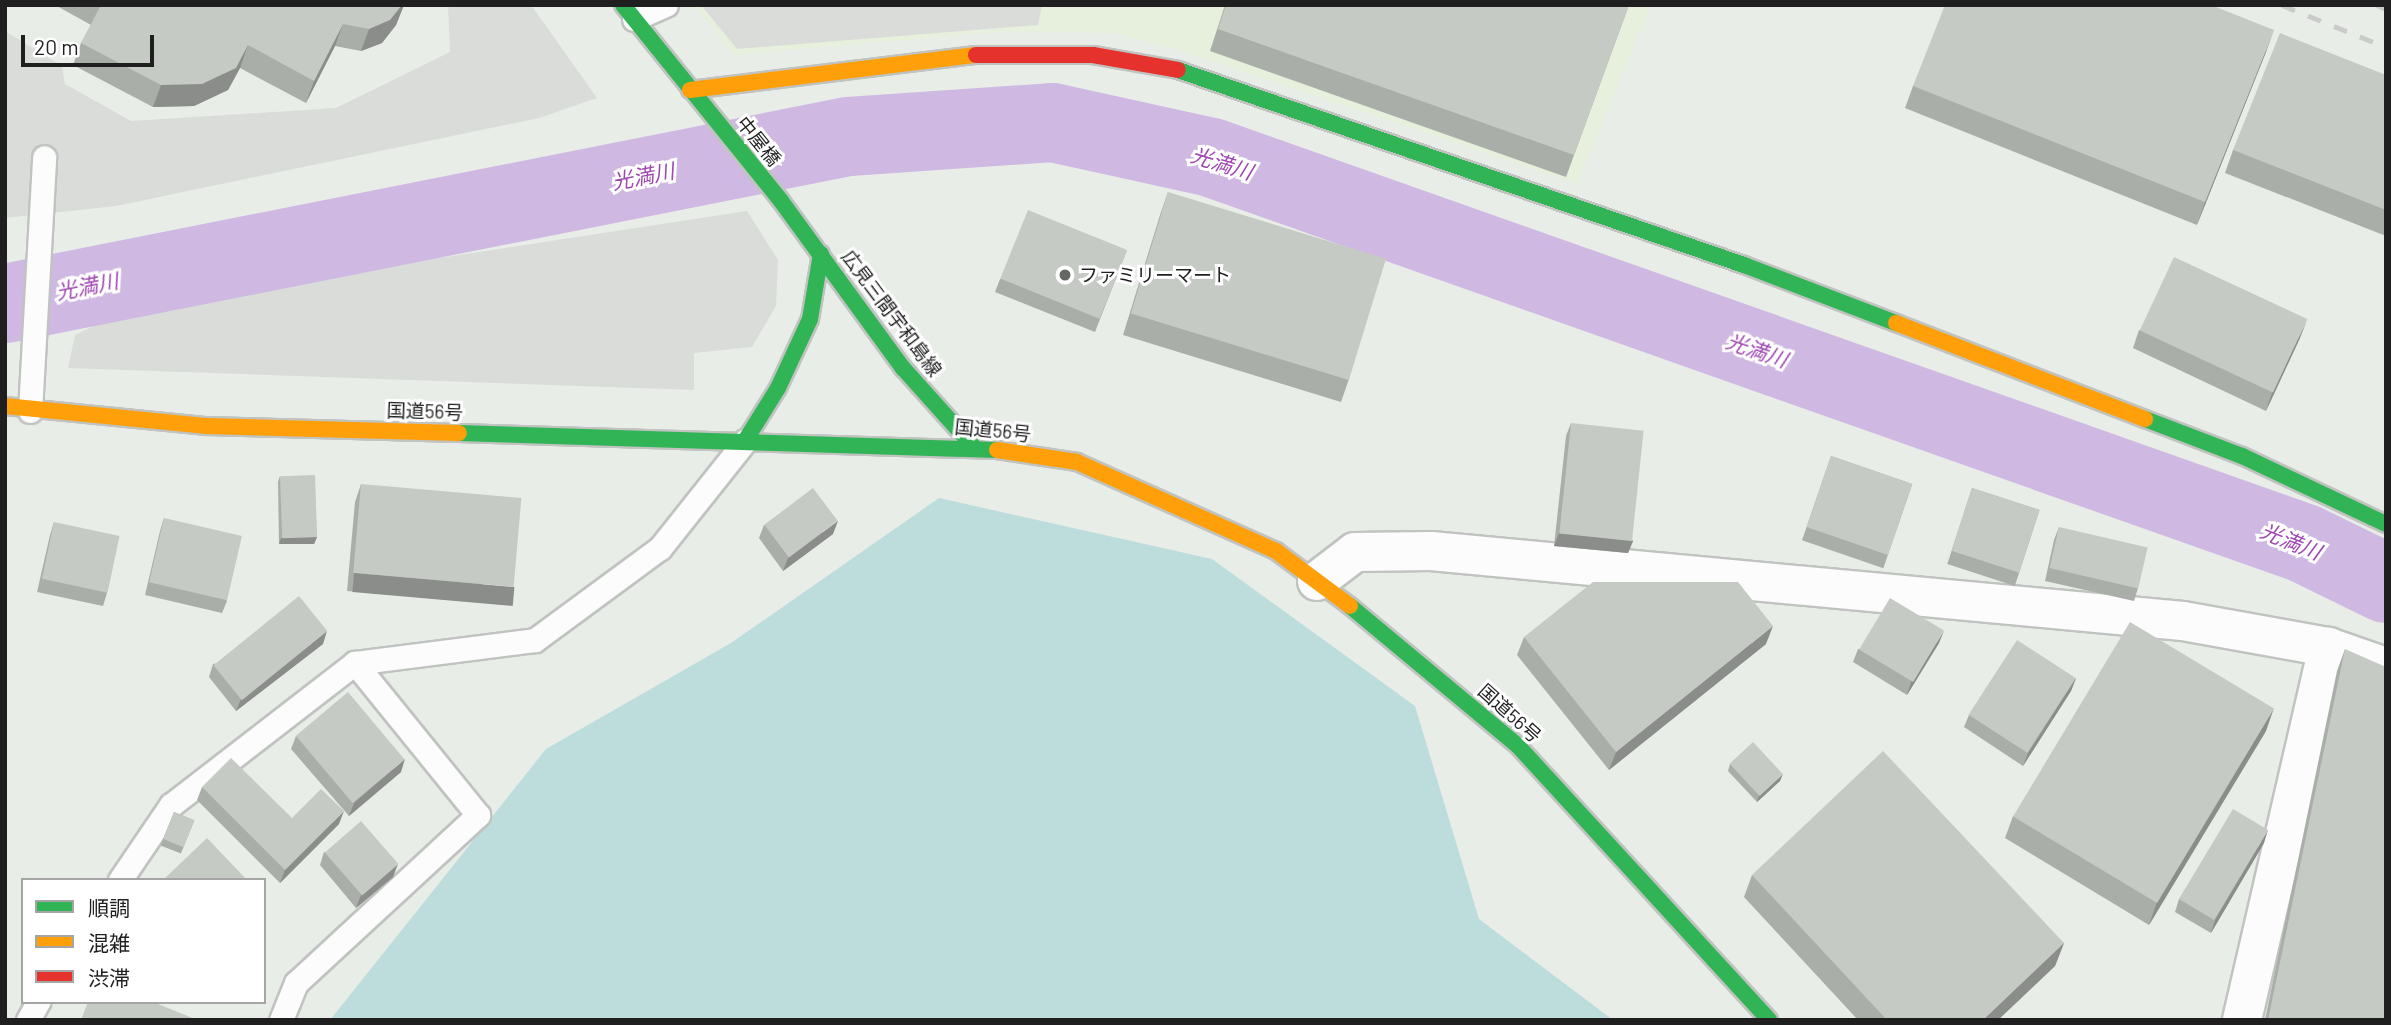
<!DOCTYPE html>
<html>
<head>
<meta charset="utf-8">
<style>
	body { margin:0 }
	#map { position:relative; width:2391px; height:1025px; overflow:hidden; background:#e8ede8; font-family:Barlow,"Noto Sans JP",sans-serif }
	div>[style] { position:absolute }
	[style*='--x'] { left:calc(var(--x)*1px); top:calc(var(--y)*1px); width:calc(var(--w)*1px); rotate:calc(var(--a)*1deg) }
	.commercial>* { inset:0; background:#e7f0dc }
	.forest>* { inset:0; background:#bcdddb }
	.parking>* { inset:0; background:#dadcda }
	.river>* { height:79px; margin:-39.5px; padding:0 39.5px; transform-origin:39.5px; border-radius:39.5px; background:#cfb9e2 }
	.roads { filter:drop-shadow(2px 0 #c0c3c0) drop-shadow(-2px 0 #c0c3c0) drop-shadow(0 2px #c0c3c0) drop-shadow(0 -2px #c0c3c0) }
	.lane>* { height:23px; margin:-11.5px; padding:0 11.5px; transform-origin:11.5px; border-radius:11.5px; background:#fcfcfc }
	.street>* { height:38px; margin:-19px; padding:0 19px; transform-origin:19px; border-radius:19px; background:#fcfcfc }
	.fast>* { height:16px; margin:-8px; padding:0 8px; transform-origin:8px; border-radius:8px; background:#30b455 }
	.slow>* { height:16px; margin:-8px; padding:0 8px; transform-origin:8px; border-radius:8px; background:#ff9f0a }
	.jam>* { height:16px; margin:-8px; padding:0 8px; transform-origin:8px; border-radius:8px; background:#e5322d }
	.rail>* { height:5px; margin-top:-2.5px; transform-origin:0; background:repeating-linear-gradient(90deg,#cacbca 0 14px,transparent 0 28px) }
	.wall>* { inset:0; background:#aaaea9; transform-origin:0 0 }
	.shaded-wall>* { inset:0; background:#8b8d8a; transform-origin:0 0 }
	.building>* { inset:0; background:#c6cac5; transform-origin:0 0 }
	.dots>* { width:19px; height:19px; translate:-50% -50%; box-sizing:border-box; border:4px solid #fff; border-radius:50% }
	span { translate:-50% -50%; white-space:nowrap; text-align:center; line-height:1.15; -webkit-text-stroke:6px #fff; paint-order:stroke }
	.street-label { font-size:19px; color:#1f1f1f }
	.poi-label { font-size:19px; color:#1f1f1f }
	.left { translate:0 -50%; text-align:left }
	.water-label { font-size:21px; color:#9f47b3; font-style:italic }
	.frame { position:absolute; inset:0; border:7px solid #1f1f1f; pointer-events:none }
	.legend { position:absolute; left:21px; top:878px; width:245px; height:126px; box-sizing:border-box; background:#fff; border:2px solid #a5a5a5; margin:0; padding:9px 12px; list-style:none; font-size:21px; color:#1f1f1f }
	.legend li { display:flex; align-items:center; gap:14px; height:35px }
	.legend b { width:35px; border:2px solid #a5a5a5 }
	.scale { position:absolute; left:21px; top:35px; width:133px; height:32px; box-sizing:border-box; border:4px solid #1f1f1f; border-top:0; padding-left:9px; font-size:21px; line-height:24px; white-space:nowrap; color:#1f1f1f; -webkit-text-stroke:5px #fff; paint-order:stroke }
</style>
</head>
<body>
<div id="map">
	<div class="commercial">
		<i style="clip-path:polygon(694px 5px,1651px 5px,1577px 184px,1175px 49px,1114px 33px,1006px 31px,734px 55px)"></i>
	</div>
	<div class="forest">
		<i style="clip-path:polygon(939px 498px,1212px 559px,1415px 706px,1479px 919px,1613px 1020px,330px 1020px,546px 749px,731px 643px)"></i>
	</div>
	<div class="parking">
		<i style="clip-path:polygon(448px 5px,531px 5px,597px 98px,539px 118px,116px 206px,5px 218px,5px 31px,62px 66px,65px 84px,131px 121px,336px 108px,450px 52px)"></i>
		<i style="clip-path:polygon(701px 5px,1042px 5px,1038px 25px,737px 49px)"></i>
		<i style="clip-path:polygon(747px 211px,778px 260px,776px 306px,752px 347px,694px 353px,694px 390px,68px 368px,75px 335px,138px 304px)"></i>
	</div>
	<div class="river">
		<i style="--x:5;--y:303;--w:859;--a:-11.21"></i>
		<i style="--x:848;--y:136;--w:204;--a:-3.9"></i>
		<i style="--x:1052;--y:122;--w:163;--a:12.4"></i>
		<i style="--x:1211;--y:157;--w:1159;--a:19.45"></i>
		<i style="--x:2304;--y:543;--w:91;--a:26"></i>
	</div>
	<div class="roads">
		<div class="lane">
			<i style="--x:634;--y:19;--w:35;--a:-24"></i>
			<i style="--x:30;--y:411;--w:254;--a:-86.8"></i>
			<i style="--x:120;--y:880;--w:91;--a:-55.8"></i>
			<i style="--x:171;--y:805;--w:232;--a:-37.7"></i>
			<i style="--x:355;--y:663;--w:181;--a:-7.3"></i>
			<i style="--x:535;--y:640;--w:155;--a:-36.4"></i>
			<i style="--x:660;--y:548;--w:137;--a:-51.5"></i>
			<i style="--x:28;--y:1020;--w:21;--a:-61"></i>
			<i style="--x:281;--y:1020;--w:40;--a:-68"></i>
			<i style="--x:296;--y:983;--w:248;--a:-42.7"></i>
			<i style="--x:478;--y:815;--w:196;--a:-129"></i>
		</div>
		<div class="street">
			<i style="--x:1317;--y:581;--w:48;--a:-37.3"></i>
			<i style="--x:1355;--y:552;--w:76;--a:-0.8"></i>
			<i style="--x:1431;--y:551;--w:755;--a:5.32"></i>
			<i style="--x:2183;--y:621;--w:147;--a:10.2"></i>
			<i style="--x:2328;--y:647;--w:61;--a:19"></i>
			<i style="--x:2242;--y:1020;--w:383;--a:-77"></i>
		</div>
		<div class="fast">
			<i style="--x:623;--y:5;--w:252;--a:51.1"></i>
			<i style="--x:781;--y:201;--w:207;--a:53.9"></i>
			<i style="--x:903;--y:368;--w:106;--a:48.1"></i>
			<i style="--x:1178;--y:70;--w:599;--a:19.01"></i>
			<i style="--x:1744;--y:265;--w:163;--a:20.9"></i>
			<i style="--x:2145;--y:419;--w:104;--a:20.9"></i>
			<i style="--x:2242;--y:456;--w:159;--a:25.3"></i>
			<i style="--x:459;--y:433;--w:538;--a:1.81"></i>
			<i style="--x:745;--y:441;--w:62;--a:-58.1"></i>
			<i style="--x:778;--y:388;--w:76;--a:-65.1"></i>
			<i style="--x:810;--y:319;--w:66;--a:-80.4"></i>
			<i style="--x:1350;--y:606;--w:220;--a:39.8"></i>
			<i style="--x:1519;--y:747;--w:370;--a:47.5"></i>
		</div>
		<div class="slow">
			<i style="--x:690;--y:90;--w:288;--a:-7"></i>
			<i style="--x:1896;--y:323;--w:267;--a:21.1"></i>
			<i style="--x:5;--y:406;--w:203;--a:5.7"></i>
			<i style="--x:207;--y:426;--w:252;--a:1.6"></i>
			<i style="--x:997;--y:450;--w:81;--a:8.5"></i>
			<i style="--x:1077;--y:462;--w:218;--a:24.1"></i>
			<i style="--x:1276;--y:551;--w:92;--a:36.6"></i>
		</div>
		<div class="jam">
			<i style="--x:976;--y:55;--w:117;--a:0"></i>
			<i style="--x:1093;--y:55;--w:86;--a:10"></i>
		</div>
	</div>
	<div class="rail">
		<i style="--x:2282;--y:5;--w:112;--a:22"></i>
		<i style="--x:2377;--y:5;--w:10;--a:24"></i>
	</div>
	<div class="wall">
		<i style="clip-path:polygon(55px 5px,404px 5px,396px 25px,382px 43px,361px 51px,335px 46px,306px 103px,240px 68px,228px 90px,194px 106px,153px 107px,73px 65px,81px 43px,91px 25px)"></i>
		<i style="clip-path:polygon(1225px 5px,1629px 5px,1566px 177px,1210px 51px)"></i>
		<i style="clip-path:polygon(2266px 52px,2197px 225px,1905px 108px,1913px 86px)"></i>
		<i style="clip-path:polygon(2386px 75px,2386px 236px,2225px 173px,2233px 150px)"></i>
		<i style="clip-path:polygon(1168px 192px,1349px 379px,1341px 402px,1123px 335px,1160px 215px)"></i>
		<i style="clip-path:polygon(1127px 250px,1095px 332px,995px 292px,1000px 279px)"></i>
		<i style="clip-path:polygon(2139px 330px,2300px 338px,2266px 411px,2133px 348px)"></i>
		<i style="clip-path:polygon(1571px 423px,1633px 541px,1628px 553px,1554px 546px,1566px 436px)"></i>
		<i style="left:1831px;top:456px;width:86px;height:89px;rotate:19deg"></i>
		<i style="clip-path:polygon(280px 476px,317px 537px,314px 544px,279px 544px,278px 482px)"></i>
		<i style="clip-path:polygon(361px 484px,507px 605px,347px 591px,355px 502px)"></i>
		<i style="left:1972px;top:488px;width:71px;height:80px;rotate:18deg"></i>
		<i style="clip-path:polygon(164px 518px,227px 601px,222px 613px,145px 595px,160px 531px)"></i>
		<i style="clip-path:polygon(54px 522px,107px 593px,103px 606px,37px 592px,50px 535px)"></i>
		<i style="clip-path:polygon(764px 525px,833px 534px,783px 571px,759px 538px)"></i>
		<i style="clip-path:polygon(2059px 527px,2138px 588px,2134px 601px,2045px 581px,2054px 540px)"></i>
		<i style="clip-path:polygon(1524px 637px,1766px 644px,1609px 770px,1517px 655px)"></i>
		<i style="clip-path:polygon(1939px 643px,1907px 695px,1853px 662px,1858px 649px)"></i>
		<i style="clip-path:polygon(323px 644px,236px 711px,209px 677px,213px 664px)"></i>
		<i style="clip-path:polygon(2345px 649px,2386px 1020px,2265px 1020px,2337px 671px)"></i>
		<i style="clip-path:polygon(2076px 678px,2071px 691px,2023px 766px,1964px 727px,1969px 715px)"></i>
		<i style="clip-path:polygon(2266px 731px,2149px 925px,2005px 838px,2013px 816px)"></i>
		<i style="clip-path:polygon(296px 736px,401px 772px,349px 816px,291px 749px)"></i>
		<i style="clip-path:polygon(1730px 764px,1780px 781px,1757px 802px,1728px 771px)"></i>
		<i style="clip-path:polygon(202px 787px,292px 818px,339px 824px,280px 883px,197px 800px)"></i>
		<i style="left:174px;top:812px;width:22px;height:36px;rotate:22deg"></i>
		<i style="clip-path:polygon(2264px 843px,2211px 933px,2175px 912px,2179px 899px)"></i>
		<i style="clip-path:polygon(324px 852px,393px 877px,356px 908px,320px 865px)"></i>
		<i style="clip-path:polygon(1752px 875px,2064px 943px,2055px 966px,1998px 1020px,1858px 1020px,1744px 897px)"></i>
	</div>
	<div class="shaded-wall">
		<i style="clip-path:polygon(402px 5px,404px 5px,396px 25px,382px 43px,361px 51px,369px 29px)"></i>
		<i style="clip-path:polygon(343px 24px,335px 46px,306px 103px,314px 81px)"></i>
		<i style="clip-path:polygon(2274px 30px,2266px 52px,2197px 225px,2205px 202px)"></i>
		<i style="clip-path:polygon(248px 45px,240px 68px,228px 90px,194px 106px,153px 107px,161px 85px)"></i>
		<i style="clip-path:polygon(2307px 320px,2300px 338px,2266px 411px,2272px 393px)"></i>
		<i style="clip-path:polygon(838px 521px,833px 534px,783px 571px,788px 558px)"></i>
		<i style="clip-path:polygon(1559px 533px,1633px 541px,1628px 553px,1554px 546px)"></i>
		<i style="clip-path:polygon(317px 537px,314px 544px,279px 544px,281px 538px)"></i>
		<i style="left:354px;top:573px;width:161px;height:19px;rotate:5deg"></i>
		<i style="clip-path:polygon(1773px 626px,1766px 644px,1609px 770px,1616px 752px)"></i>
		<i style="clip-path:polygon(327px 631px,323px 644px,236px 711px,241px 699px)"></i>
		<i style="clip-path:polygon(1944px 631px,1939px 643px,1907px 695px,1911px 682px)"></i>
		<i style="clip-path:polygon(2076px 678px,2071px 691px,2023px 766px,2028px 753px)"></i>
		<i style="clip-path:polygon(2274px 708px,2266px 731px,2149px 925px,2157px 902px)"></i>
		<i style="clip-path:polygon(405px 759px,401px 772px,349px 816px,354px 803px)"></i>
		<i style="clip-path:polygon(1783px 774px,1780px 781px,1757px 802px,1759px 795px)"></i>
		<i style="clip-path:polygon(344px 811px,339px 824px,280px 883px,285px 870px)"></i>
		<i style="clip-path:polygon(2268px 830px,2264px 843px,2211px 933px,2215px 920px)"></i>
		<i style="clip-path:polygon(398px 864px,393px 877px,356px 908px,361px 895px)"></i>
		<i style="clip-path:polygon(2064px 943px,2055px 966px,1998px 1020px,1983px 1020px)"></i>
	</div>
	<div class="building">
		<i style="clip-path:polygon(101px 5px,402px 5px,390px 20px,369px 29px,343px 24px,314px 81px,248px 45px,236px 68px,202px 84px,161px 85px,81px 43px)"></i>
		<i style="clip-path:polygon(1226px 5px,1629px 5px,1574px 155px,1218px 29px)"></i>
		<i style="clip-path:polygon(1945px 5px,2211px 5px,2274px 30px,2205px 202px,1913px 86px)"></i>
		<i style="clip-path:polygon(2280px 33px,2386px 75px,2386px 210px,2233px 150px)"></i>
		<i style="left:1168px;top:192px;width:228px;height:127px;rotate:17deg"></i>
		<i style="left:1028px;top:210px;width:107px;height:74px;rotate:22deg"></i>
		<i style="left:2174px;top:257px;width:147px;height:81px;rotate:25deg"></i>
		<i style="left:1571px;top:423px;width:73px;height:111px;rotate:6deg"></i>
		<i style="left:1831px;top:456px;width:86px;height:75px;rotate:19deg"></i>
		<i style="left:315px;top:475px;width:62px;height:35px;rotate:88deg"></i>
		<i style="left:361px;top:484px;width:161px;height:89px;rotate:5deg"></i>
		<i style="left:813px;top:488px;width:41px;height:61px;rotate:53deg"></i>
		<i style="left:1972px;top:488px;width:71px;height:66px;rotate:18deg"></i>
		<i style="left:164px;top:518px;width:80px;height:66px;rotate:13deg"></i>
		<i style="left:54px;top:522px;width:67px;height:58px;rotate:12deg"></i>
		<i style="left:2059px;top:527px;width:91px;height:42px;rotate:13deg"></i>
		<i style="clip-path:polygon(1593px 582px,1738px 582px,1773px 626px,1616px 752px,1524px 637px)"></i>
		<i style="left:299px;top:596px;width:45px;height:110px;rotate:51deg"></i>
		<i style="left:1890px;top:598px;width:63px;height:60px;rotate:31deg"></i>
		<i style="left:2130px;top:622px;width:168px;height:227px;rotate:31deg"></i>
		<i style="left:2017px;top:640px;width:70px;height:89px;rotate:33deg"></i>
		<i style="clip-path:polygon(2345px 649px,2386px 667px,2386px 1020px,2268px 1020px)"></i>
		<i style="left:348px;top:692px;width:88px;height:68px;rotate:50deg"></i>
		<i style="left:1753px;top:742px;width:44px;height:32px;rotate:47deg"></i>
		<i style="clip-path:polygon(1883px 751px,2064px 943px,1983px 1020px,1887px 1020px,1752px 875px)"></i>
		<i style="clip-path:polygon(231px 758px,292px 818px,321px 789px,344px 811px,285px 870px,202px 787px)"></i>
		<i style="left:2233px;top:809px;width:41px;height:105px;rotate:31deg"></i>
		<i style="left:174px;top:812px;width:22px;height:29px;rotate:22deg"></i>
		<i style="left:361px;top:821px;width:57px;height:48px;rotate:49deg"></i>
		<i style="clip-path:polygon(207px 838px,247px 880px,163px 880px)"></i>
		<i style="clip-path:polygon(88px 1002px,153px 1002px,195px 1019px,195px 1020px,81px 1020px)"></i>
	</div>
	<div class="dots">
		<i style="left:1065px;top:275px;background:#656765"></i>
	</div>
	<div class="street-label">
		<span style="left:759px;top:141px;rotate:51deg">中屋橋</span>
		<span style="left:892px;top:313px;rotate:53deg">広見三間宇和島線</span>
		<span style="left:425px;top:411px;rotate:2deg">国道56号</span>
		<span style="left:993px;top:430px;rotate:6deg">国道56号</span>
		<span style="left:1510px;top:713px;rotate:42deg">国道56号</span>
	</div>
	<div class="poi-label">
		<span class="left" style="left:1079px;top:275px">ファミリーマート</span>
	</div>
	<div class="water-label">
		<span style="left:1222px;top:163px;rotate:17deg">光満川</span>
		<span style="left:643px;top:176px;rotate:-11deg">光満川</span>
		<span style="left:87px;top:286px;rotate:-11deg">光満川</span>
		<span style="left:1757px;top:350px;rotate:19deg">光満川</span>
		<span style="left:2291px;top:541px;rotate:22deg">光満川</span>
	</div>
	<div class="frame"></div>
	<ul class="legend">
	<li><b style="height:9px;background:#30b455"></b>順調</li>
	<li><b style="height:9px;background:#ff9f0a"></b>混雑</li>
	<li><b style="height:9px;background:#e5322d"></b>渋滞</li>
	</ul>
	<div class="scale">20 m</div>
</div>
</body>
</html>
